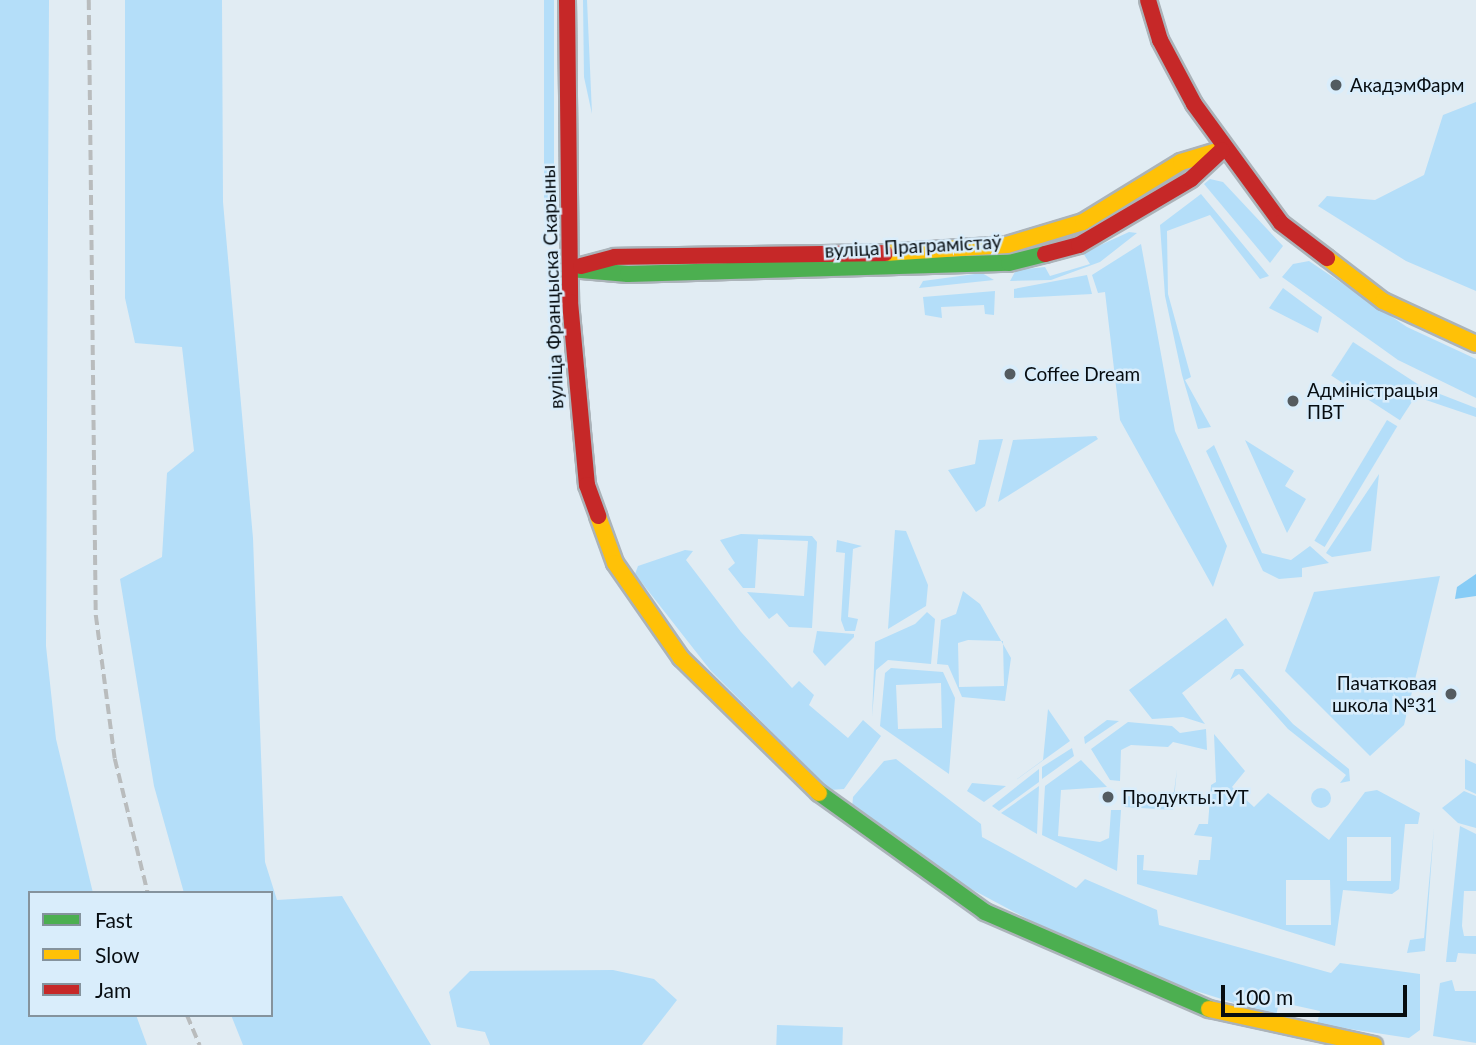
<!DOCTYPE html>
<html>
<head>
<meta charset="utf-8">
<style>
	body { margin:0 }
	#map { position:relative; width:1476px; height:1045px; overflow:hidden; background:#e1ecf3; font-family:Lato,sans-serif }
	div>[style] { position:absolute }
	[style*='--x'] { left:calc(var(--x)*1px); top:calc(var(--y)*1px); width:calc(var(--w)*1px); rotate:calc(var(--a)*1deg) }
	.green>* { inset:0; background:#b4def9; transform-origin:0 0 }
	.round { border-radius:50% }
	.water>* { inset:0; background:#87ccf6 }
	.roads { filter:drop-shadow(2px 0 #abb3b9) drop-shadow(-2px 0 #abb3b9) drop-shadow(0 2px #abb3b9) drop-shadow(0 -2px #abb3b9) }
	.fast>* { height:16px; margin:-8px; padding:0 8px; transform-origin:8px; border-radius:8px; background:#4caf50 }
	.slow>* { height:16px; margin:-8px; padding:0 8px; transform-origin:8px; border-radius:8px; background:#ffc107 }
	.jam>* { height:16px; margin:-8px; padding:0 8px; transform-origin:8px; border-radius:8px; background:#c62828 }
	.rail>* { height:3.5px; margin-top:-1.75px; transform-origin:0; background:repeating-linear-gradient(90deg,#b9bcbd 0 10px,transparent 0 15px) }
	.dots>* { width:19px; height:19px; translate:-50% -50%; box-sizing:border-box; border:4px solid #d9edfb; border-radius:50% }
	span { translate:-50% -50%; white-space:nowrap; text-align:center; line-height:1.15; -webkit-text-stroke:5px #d9edfb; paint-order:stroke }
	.poi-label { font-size:19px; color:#070d11 }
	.left { translate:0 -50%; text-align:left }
	.right { translate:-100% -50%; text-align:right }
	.street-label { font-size:19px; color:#070d11 }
	.legend { position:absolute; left:28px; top:891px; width:245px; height:126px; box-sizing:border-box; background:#d9edfb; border:2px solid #85939d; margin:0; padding:9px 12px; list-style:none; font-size:21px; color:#070d11 }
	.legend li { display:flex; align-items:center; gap:14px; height:35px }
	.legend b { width:35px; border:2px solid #85939d }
	.scale { position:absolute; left:1221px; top:985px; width:186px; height:32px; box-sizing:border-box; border:4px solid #070d11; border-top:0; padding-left:9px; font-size:21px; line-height:24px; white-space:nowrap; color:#070d11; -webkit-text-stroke:5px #d9edfb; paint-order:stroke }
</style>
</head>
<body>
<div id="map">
	<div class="green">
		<i style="clip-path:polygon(0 0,49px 0,46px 646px,56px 739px,93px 893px,30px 893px,30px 1015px,136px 1015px,147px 1045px,0 1045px)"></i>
		<i style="clip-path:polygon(125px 0,222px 0,223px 202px,253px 538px,265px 862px,277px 900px,342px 896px,431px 1045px,243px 1045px,231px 1015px,271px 1015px,271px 893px,184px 893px,154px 786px,120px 579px,162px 557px,167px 473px,194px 451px,182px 347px,135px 343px,125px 298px)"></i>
		<i style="left:544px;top:0;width:10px;height:206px"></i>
		<i style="clip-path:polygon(583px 0,587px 0,592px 114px,584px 77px)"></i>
		<i style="clip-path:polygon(1476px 102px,1476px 291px,1406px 261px,1318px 206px,1327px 196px,1375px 200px,1424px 175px,1443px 115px)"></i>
		<i style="clip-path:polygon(1210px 179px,1223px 182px,1283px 246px,1270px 263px,1204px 184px)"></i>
		<i style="clip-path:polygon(1201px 194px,1269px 276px,1260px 279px,1210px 215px,1167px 231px,1168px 294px,1191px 377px,1185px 380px,1211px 427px,1198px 429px,1182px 375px,1165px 296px,1160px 225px)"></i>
		<i style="clip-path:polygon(1129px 232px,1137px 233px,1100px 262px,1051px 280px,1010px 281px,1016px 270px,1045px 267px,1050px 276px,1090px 264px,1083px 253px)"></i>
		<i style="clip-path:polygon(1141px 244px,1175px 431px,1227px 546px,1213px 587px,1120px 420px,1105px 292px,1098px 293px,1092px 275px)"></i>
		<i style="clip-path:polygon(1309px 261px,1407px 327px,1476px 359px,1476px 398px,1398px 360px,1282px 277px,1293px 264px)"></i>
		<i style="clip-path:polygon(982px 273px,994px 280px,919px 288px,923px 281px)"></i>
		<i style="clip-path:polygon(1087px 275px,1092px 294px,1014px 298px,1014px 289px)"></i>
		<i style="clip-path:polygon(1283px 288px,1322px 317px,1318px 333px,1269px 308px)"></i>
		<i style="clip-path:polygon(995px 291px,994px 315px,985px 314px,984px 305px,941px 307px,942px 318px,925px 315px,923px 297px)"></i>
		<i style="left:1353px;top:342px;width:82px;height:40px;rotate:33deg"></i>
		<i style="clip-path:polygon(1427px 389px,1476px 408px,1476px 417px,1420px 398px)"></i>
		<i style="left:1387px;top:420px;width:12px;height:141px;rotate:31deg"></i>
		<i style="clip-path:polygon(1096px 436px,1098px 439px,998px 502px,1013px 440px)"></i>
		<i style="clip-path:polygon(1003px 439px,985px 506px,976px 512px,948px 470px,975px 464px,979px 440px)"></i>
		<i style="clip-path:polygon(1245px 440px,1294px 471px,1285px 486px,1306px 499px,1287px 533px)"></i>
		<i style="clip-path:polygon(1214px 445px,1262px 553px,1291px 560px,1310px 546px,1329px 563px,1302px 568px,1302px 577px,1279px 579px,1263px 571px,1206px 451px)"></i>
		<i style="clip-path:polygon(1379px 474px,1371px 551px,1332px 557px,1326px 553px)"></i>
		<i style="clip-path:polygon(895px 530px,906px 531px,928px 585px,926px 606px,888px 629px)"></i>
		<i style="clip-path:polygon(741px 534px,812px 536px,817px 542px,812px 628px,789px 627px,777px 613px,769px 619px,747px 592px,804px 596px,808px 541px,758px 539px,755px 588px,743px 588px,728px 569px,735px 563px,720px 540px)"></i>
		<i style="clip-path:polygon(837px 540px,862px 546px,853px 549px,848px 617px,858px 619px,855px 631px,845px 631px,841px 620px,845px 553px,836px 552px)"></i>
		<i style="clip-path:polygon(685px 550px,693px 551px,686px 560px,741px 632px,792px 688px,799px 681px,814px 695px,809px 705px,848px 738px,863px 720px,881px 736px,844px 789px,830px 790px,711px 671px,635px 574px,638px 566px)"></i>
		<i style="clip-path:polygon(1440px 576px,1404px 725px,1370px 756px,1285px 671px,1314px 592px)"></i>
		<i style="clip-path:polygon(evenodd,963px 591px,980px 604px,1011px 658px,1005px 701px,962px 697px,948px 665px,937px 664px,941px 620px,956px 614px,963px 591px,968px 640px,1003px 641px,1004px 686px,959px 687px,958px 643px,968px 640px)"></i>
		<i style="clip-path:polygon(927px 612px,935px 619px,931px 664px,888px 660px,876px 670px,872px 717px,875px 642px,915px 624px)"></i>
		<i style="clip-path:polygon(1226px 618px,1244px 645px,1182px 693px,1205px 724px,1183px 717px,1152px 719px,1129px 690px)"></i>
		<i style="clip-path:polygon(817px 631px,854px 634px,854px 637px,825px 666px,813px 652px)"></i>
		<i style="clip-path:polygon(evenodd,891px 668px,943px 672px,955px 698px,949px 774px,880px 726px,885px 673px,891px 668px,941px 683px,942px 728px,898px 729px,896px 685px,941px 683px)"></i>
		<i style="clip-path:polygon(1235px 669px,1243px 669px,1293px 724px,1349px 769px,1350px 781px,1340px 783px,1346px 775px,1288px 729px,1239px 674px,1230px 680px)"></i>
		<i style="clip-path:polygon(1048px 709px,1070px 741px,1009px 785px,1043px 760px)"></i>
		<i style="clip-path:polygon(1107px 720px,1119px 721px,1085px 744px,1084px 737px)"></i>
		<i style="clip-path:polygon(1128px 722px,1172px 726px,1180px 733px,1206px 729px,1207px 750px,1173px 742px,1168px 747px,1131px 745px,1121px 750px,1120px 781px,1110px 780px,1091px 749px)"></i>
		<i style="clip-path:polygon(evenodd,1214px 734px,1245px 771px,1232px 787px,1254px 807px,1268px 793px,1329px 840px,1365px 792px,1377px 790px,1420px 813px,1418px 824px,1405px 824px,1399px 889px,1392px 894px,1343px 890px,1335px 946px,1137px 884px,1137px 855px,1144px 855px,1143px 870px,1197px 875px,1199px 860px,1210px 860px,1212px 837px,1194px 835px,1199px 824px,1208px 824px,1211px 785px,1216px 782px,1214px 734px,1347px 837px,1391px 837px,1391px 881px,1347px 881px,1347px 837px,1214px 734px,1286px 880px,1330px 880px,1331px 925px,1286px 925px,1286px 880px)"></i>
		<i style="clip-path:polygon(1072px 748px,1074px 756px,1042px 779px,1042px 767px)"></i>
		<i style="clip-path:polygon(896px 759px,981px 824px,982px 837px,1076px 888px,1085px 879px,1157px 910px,1159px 925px,1331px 973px,1340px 963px,1420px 974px,1420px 1030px,1409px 1038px,1317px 1024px,1320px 1011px,1279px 1002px,1276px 1016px,1164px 981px,1065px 939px,945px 875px,852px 808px,853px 797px,884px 761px)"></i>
		<i style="clip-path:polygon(1465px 759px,1476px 764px,1476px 794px,1465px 789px)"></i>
		<i style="clip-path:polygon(1081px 760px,1107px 787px,1061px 790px,1058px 836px,1100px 842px,1109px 838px,1111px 810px,1121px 810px,1117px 871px,1042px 835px,1045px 786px)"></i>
		<i style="clip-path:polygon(1039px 769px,1039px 782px,999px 811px,992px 806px)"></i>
		<i style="clip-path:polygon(1177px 769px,1173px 810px,1125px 807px,1126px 796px,1162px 799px,1174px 792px)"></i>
		<i style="clip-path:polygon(972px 783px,1006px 786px,984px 802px,967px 791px)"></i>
		<i style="clip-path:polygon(1039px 786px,1037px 834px,1001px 813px)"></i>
		<i class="round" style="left:1311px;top:788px;width:20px;height:20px"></i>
		<i style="clip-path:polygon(1464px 791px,1476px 796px,1476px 828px,1458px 823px,1442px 808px)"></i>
		<i style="clip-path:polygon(1460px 826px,1476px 834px,1476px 891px,1464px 891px,1462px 926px,1464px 936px,1476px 936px,1476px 954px,1458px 953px,1456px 962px,1446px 962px)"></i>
		<i style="clip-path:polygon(1434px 827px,1425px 951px,1407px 953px,1410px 940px,1424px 938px)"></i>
		<i style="clip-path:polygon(613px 970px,654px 979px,677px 1000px,642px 1045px,490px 1045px,485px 1032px,457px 1027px,449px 992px,470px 971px)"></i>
		<i style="clip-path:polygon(1452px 980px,1455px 991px,1476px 991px,1476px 1043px,1433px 1036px,1440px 983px)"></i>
		<i style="left:777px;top:1025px;width:66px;height:20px;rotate:2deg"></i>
	</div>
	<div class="water">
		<i style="clip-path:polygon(1476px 574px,1476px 596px,1455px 599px,1457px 587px)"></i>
	</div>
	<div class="roads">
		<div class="fast">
			<i style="--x:570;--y:269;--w:58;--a:4.9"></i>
			<i style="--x:628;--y:274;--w:381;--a:-1.7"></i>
			<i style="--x:1009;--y:263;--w:37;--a:-14"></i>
			<i style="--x:819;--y:793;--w:204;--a:35.6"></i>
			<i style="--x:985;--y:912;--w:244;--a:23.4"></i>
		</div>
		<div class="slow">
			<i style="--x:885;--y:253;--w:122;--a:-3.8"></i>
			<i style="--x:1007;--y:245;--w:79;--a:-16.8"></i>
			<i style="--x:1083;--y:222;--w:115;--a:-31.5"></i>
			<i style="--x:1181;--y:162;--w:39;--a:-17"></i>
			<i style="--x:1327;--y:258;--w:71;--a:37.5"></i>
			<i style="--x:1383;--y:301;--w:102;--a:24.8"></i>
			<i style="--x:598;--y:516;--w:50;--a:70.1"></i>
			<i style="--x:615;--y:563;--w:116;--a:55.2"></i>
			<i style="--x:681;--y:658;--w:193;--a:44.4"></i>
			<i style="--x:1209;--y:1009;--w:169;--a:12.3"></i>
		</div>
		<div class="jam">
			<i style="--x:567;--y:0;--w:302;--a:89.4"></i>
			<i style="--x:570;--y:302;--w:184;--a:84.7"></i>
			<i style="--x:587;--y:485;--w:33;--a:70"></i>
			<i style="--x:1148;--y:0;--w:42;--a:73.3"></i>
			<i style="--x:1160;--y:40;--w:72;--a:62"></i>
			<i style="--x:1194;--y:104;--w:147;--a:53.8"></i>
			<i style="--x:1281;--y:223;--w:58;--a:37.3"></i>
			<i style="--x:1045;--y:254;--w:35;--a:-15"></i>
			<i style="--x:1079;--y:245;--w:130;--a:-30.5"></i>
			<i style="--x:1191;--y:179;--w:42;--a:-43.1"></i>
			<i style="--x:581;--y:266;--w:35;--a:-15"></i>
			<i style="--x:615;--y:257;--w:270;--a:-0.8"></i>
		</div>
	</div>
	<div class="rail">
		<i style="--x:89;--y:0;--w:615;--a:89.35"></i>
		<i style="--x:96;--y:615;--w:145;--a:82.5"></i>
		<i style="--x:115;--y:759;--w:138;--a:76.2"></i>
		<i style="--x:187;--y:1015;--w:33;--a:67"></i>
	</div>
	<div class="dots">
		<i style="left:1336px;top:85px;background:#535b60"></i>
		<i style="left:1010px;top:374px;background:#535b60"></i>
		<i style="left:1293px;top:401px;background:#535b60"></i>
		<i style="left:1451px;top:694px;background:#535b60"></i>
		<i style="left:1108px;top:797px;background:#535b60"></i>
	</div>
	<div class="poi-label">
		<span class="left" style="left:1350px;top:85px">АкадэмФарм</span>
		<span class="left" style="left:1024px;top:374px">Coffee Dream</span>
		<span class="left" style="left:1307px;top:401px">Адміністрацыя<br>ПВТ</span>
		<span class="right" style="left:1437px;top:694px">Пачатковая<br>школа №31</span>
		<span class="left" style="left:1122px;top:797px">Продукты.ТУТ</span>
	</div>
	<div class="street-label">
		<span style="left:913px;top:246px;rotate:-3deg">вуліца Праграмістаў</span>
		<span style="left:552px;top:287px;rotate:-92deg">вуліца Францыска Скарыны</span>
	</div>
	<ul class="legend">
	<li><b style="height:9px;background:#4caf50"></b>Fast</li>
	<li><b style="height:9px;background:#ffc107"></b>Slow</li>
	<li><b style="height:9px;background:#c62828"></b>Jam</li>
	</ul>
	<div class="scale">100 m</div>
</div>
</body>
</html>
